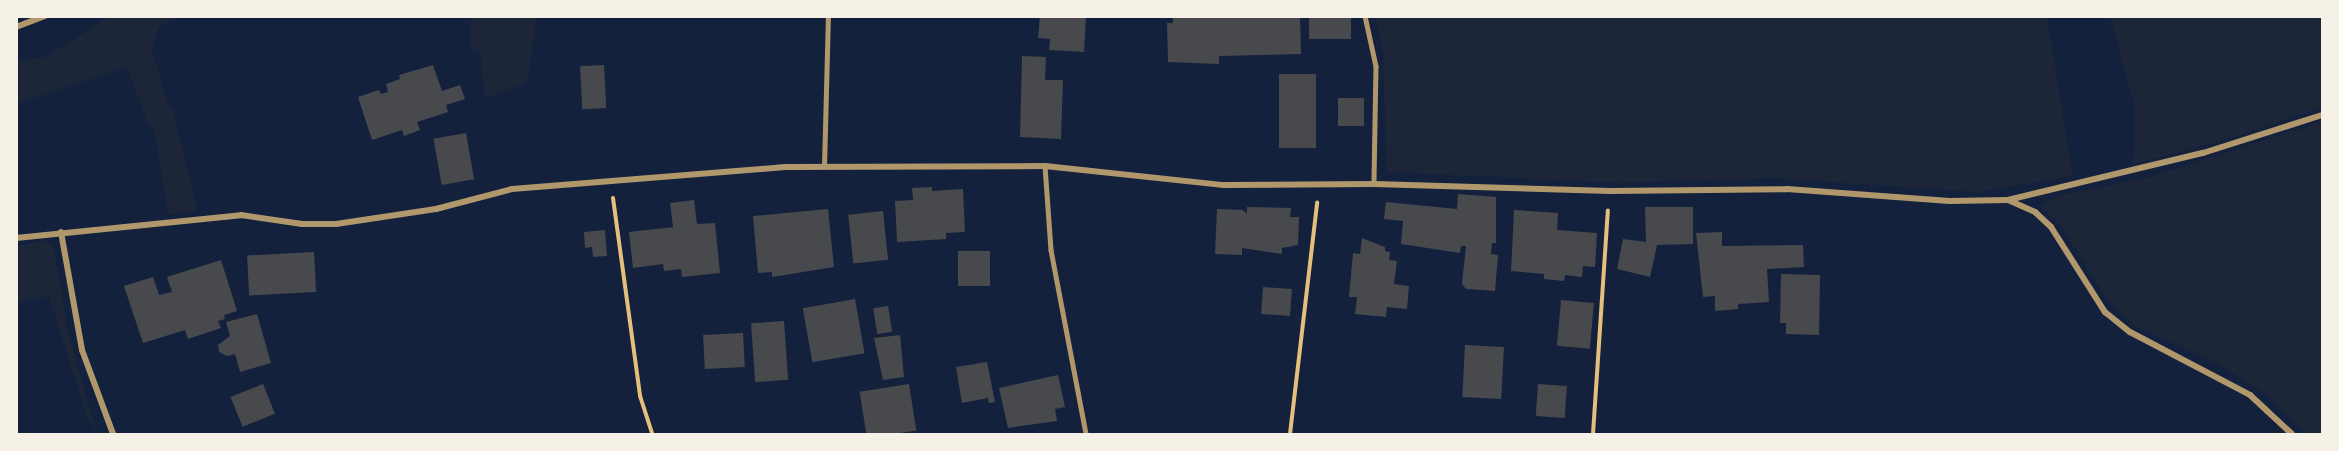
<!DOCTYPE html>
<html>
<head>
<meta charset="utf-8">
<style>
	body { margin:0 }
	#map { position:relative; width:2339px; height:451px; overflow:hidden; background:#14213d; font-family:Barlow,sans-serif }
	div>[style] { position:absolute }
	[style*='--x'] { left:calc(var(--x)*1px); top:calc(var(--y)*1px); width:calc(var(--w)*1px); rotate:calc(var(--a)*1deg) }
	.green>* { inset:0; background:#1d2539 }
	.building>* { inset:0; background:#48494c; transform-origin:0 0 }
	.path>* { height:4px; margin:-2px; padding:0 2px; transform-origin:2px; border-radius:2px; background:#e5c07b }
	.service>* { height:4.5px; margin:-2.25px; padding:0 2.25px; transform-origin:2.25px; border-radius:2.25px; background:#b1986c }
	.minor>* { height:6px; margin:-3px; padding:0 3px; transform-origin:3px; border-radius:3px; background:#b1986c }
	span { translate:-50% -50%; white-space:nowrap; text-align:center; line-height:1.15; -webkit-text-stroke:6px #f6f1e7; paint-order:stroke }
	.frame { position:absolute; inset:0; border:18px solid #f6f1e7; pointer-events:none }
</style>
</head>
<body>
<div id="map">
	<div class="green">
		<i style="clip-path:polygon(108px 17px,176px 17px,158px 27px,152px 49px,168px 106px,172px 106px,198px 211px,168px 214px,154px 129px,148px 124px,127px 67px,17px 104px,17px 62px,48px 56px)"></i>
		<i style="clip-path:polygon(471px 17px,537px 17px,527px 83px,485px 99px,480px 50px,471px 52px)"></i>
		<i style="clip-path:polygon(1376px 17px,2047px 17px,2073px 176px,1977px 192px,1775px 178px,1618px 183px,1387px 172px,1383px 52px)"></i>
		<i style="clip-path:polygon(2110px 17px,2322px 17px,2322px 107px,2225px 140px,2133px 164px,2135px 107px)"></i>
		<i style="clip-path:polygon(2322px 122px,2322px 434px,2306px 434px,2265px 393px,2214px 362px,2133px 325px,2109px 301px,2060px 225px,2042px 208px,2043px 203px,2067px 194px,2150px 177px)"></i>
		<i style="clip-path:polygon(43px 241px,52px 245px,55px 253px,67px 329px,97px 434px,88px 420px,49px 296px,17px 303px,17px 246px)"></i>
	</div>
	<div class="building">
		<i style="clip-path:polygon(1040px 16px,1086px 16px,1084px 52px,1049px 50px,1050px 39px,1038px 38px)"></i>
		<i style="clip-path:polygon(1173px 16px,1300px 16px,1301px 54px,1219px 56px,1219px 64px,1168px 62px,1167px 23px,1173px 23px)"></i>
		<i style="left:1309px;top:16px;width:42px;height:23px"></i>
		<i style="clip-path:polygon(1022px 56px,1046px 57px,1045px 80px,1063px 80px,1061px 139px,1020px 137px)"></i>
		<i style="clip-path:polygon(433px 65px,442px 91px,460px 85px,465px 99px,446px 105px,448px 112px,417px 122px,420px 130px,404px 136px,402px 130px,372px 140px,358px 97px,379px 90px,381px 94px,388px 92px,386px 84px,400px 79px,399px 75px)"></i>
		<i style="left:604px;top:65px;width:43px;height:24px;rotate:87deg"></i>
		<i style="left:1279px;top:74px;width:37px;height:74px"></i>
		<i style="left:1338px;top:98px;width:26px;height:28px"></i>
		<i style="left:466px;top:133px;width:47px;height:33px;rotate:80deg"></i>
		<i style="clip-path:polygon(932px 187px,932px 191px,963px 189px,965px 232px,946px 233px,946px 239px,897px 242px,895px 201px,913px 200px,912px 188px)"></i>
		<i style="clip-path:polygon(1458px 194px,1496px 197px,1496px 243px,1492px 243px,1491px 254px,1498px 255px,1495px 291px,1466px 289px,1462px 284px,1466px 246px,1461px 246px,1460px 253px,1401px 244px,1403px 221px,1384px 219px,1386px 202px,1457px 209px)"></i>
		<i style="clip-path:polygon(694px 200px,697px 224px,715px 223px,720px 273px,682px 277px,681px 269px,664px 271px,663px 264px,633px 268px,629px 232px,673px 227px,670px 203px)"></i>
		<i style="clip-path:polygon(1247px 207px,1291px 208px,1290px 217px,1299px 217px,1298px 245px,1282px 248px,1282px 254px,1242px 248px,1242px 255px,1215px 254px,1217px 209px,1243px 210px,1247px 214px)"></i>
		<i style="clip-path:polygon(1645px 207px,1693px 207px,1693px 244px,1657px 245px,1650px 277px,1617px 269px,1623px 239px,1646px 242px)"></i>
		<i style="clip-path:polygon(828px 209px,834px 267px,772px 277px,772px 272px,758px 273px,753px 216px)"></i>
		<i style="clip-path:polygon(1514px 210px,1558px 213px,1557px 230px,1597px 233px,1595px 267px,1583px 266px,1582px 277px,1565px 275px,1564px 281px,1544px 279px,1544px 274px,1511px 271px)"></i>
		<i style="left:883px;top:211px;width:49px;height:35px;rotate:84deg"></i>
		<i style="clip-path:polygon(605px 230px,607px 256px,593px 257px,592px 247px,585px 248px,584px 232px)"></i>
		<i style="clip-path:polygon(1722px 232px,1722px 246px,1803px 245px,1804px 267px,1767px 269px,1769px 302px,1738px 304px,1738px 309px,1715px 311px,1715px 296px,1703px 297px,1696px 233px)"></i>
		<i style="clip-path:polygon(1362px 238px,1385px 247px,1385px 251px,1390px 252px,1389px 260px,1397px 261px,1394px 284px,1409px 286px,1407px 309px,1387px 307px,1386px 317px,1355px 314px,1357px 297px,1349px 297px,1353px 253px,1360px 254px)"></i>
		<i style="left:990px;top:251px;width:35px;height:32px;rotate:90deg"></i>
		<i style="left:314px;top:252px;width:40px;height:67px;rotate:87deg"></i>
		<i style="clip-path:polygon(221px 260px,237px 311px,224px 315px,225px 319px,218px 321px,221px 328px,188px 339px,185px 330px,143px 343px,124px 286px,153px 277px,159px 295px,172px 292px,167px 277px)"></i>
		<i style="clip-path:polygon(1781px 274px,1820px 275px,1819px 335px,1786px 334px,1786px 323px,1780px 323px)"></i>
		<i style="left:1263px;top:287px;width:29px;height:27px;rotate:4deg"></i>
		<i style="left:855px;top:299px;width:55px;height:53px;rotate:80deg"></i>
		<i style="left:1561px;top:300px;width:33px;height:46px;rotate:5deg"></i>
		<i style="left:888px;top:306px;width:26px;height:15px;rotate:81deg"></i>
		<i style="clip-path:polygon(257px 314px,271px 363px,240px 372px,235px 354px,227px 356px,219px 352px,218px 345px,230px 336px,226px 322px)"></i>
		<i style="left:784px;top:321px;width:59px;height:33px;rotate:86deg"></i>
		<i style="left:743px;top:333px;width:34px;height:40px;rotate:87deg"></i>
		<i style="clip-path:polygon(900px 335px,904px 377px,883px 380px,874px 338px)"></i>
		<i style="left:1465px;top:345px;width:39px;height:52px;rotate:3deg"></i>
		<i style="clip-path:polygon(987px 362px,995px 402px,989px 403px,988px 398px,962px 403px,956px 367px)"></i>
		<i style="clip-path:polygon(1058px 375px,1065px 407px,1055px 409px,1057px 421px,1008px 428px,999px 388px)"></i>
		<i style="left:263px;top:384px;width:32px;height:35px;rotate:68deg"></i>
		<i style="left:909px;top:384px;width:47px;height:50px;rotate:81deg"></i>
		<i style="left:1538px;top:384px;width:29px;height:32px;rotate:4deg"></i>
	</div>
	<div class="path">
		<i style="--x:613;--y:198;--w:200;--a:82.2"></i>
		<i style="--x:640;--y:396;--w:40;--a:72"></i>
		<i style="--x:1290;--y:434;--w:233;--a:-83.3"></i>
		<i style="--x:1593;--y:434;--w:224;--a:-86.2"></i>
	</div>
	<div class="service">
		<i style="--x:1365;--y:16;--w:51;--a:77.6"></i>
		<i style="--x:1376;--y:66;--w:118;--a:91"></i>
		<i style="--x:1045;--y:166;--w:84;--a:85.9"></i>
		<i style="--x:1051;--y:250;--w:187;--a:79.2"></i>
		<i style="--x:824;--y:167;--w:151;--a:-88.5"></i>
	</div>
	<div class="minor">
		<i style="--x:16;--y:27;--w:31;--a:-21"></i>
		<i style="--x:2008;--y:200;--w:201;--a:-13.6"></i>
		<i style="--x:2203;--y:153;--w:125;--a:-17.7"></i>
		<i style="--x:61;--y:232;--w:120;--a:79.9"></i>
		<i style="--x:82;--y:350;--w:90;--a:69.7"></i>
		<i style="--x:16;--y:238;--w:226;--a:-5.8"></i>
		<i style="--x:241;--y:215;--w:62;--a:8.4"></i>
		<i style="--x:302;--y:224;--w:34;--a:0"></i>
		<i style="--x:336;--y:224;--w:101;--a:-8.5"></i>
		<i style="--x:436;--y:209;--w:79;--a:-14.7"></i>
		<i style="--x:512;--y:189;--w:274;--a:-4.6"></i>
		<i style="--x:785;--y:167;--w:260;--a:-0.2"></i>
		<i style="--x:1045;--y:166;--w:180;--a:6.1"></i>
		<i style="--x:1224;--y:185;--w:150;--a:-0.4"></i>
		<i style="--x:1374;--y:184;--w:236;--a:1.7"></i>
		<i style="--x:1610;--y:191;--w:177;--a:-0.6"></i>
		<i style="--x:1787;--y:189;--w:163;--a:4.2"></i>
		<i style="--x:1950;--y:201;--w:58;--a:-1"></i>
		<i style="--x:2008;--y:200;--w:30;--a:24"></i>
		<i style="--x:2035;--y:212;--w:22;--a:43"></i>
		<i style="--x:2051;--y:227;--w:101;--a:57.6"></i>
		<i style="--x:2105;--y:312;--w:32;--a:39"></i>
		<i style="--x:2130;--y:332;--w:136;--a:27.7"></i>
		<i style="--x:2250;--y:395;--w:57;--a:42.9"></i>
	</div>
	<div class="frame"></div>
</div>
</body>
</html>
